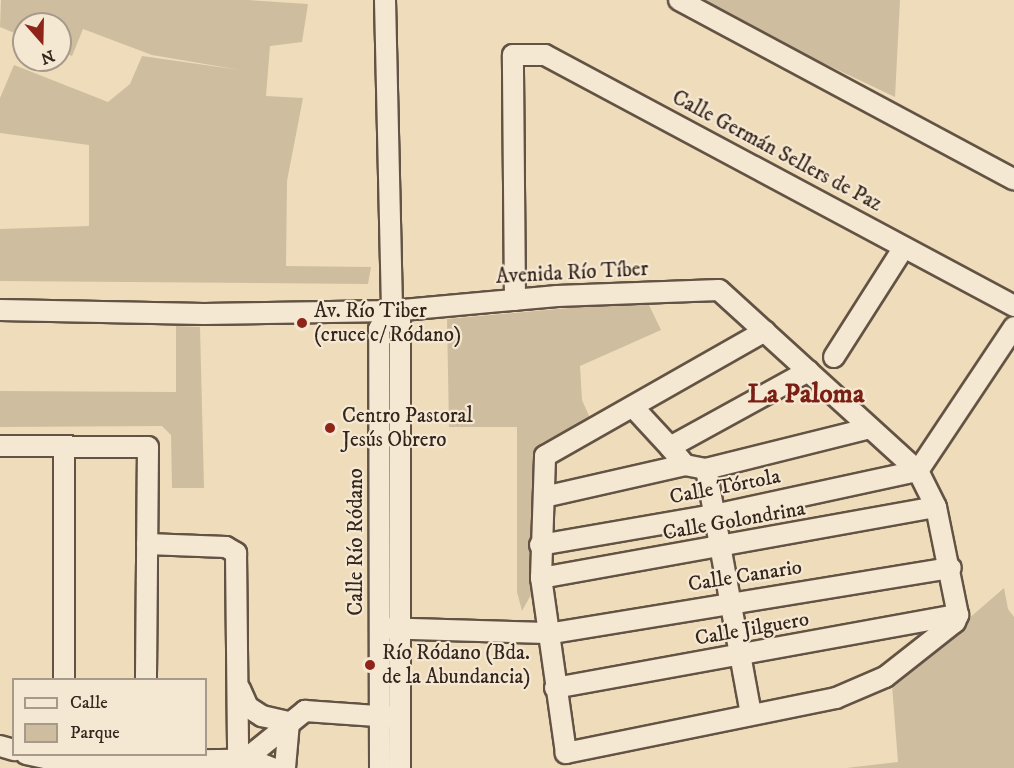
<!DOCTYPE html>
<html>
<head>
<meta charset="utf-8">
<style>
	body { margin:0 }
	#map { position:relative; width:1014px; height:768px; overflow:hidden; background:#efdcbb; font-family:"IM FELL DW Pica",serif }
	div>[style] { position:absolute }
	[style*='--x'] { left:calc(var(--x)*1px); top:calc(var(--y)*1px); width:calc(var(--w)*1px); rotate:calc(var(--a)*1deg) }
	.green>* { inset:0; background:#cfbda0 }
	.roads { filter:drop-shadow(2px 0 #635344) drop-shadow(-2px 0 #635344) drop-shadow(0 2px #635344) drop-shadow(0 -2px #635344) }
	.street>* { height:20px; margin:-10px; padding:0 10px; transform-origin:10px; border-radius:10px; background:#f5e8d3 }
	.dots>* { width:16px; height:16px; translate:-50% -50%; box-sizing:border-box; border:3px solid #f5e8d3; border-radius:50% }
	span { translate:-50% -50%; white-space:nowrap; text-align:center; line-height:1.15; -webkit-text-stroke:4.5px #f5e8d3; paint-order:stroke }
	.street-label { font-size:21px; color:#34251d }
	.poi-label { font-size:21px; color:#34251d }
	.left { translate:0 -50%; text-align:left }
	.district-label { font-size:27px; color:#7a1f14; font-weight:700 }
	.legend { position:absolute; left:12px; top:678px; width:195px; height:78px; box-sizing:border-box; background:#f5e8d3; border:2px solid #a89a8a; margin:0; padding:8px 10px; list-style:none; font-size:18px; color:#34251d }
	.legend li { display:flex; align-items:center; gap:12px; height:30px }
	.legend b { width:30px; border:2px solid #a89a8a }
	.north { position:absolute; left:12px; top:12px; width:60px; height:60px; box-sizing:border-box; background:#f5e8d3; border:2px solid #a89a8a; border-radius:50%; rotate:160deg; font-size:16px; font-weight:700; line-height:24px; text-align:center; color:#34251d }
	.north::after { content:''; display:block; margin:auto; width:21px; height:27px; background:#8f2418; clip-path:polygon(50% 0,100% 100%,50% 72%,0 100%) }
</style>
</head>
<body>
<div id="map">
	<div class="green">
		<i style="clip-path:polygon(1px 0,248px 0,308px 4px,302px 42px,270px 46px,266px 96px,303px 98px,287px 181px,286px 266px,371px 267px,368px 284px,0 281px,0 229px,89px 226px,89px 145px,0 133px,0 98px,14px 65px,108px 102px,130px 84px,142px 56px,240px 70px,152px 55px,83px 29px,72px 56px,60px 51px,60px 24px,24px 24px,24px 37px,0 27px)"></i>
		<i style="clip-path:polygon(690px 0,900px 0,895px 97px)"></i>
		<i style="clip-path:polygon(647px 301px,661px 330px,580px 366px,582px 400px,590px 418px,541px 443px,533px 487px,533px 591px,522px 611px,517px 592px,517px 427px,449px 427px,447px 319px)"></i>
		<i style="clip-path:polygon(176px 326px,200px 327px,204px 488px,172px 488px,171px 435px,162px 426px,0 427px,0 391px,176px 392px)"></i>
		<i style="clip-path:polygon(1004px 588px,1008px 609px,1014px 617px,1014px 768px,846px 768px,898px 762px,892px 685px)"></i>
	</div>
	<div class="roads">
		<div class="street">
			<i style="--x:385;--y:0;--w:311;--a:88.7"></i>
			<i style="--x:679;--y:0;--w:380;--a:28.2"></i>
			<i style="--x:515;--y:300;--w:245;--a:-90.5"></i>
			<i style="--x:513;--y:55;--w:32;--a:0"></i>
			<i style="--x:545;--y:55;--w:532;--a:28.15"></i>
			<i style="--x:0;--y:310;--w:204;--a:1.1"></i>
			<i style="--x:204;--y:314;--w:188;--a:-0.9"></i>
			<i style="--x:392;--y:311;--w:166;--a:-5.2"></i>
			<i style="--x:557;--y:296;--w:162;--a:-2.1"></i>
			<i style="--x:719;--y:290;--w:269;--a:42.3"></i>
			<i style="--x:918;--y:471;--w:40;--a:63.4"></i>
			<i style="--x:936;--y:507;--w:110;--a:78.5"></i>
			<i style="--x:958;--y:615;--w:8;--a:113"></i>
			<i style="--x:955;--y:622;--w:89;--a:141.8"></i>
			<i style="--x:885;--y:677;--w:53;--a:156.8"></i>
			<i style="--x:836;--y:698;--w:276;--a:168.5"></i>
			<i style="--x:566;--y:753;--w:177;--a:-98.1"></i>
			<i style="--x:541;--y:578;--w:122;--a:-88.1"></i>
			<i style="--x:545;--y:456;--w:253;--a:-29.6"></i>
			<i style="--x:392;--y:311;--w:13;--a:51"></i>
			<i style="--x:400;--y:321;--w:447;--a:90"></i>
			<i style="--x:834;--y:357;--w:130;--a:-57.5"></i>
			<i style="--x:633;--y:407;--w:54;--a:47.2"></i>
			<i style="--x:0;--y:446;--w:148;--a:0.4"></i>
			<i style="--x:148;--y:447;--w:233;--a:90.5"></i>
			<i style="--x:64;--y:446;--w:234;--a:90"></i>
			<i style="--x:685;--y:465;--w:23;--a:-130"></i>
			<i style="--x:670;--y:447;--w:158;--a:-28.8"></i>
			<i style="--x:706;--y:469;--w:248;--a:79.6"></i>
			<i style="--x:544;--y:497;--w:145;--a:-12.8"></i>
			<i style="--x:685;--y:465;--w:21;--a:11"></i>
			<i style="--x:706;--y:469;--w:169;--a:-14"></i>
			<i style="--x:147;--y:544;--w:79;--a:2.2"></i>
			<i style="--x:226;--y:547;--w:12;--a:31"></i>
			<i style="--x:236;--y:553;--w:207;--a:89.4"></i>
			<i style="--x:540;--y:545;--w:177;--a:-9.8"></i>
			<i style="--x:714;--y:515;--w:209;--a:-12.2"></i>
			<i style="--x:918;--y:471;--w:173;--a:-56.3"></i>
			<i style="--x:541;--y:578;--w:401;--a:-10.2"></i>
			<i style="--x:380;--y:628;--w:173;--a:1.7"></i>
			<i style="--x:553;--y:633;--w:403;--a:-9.3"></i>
			<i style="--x:555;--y:688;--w:410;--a:-10.3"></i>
			<i style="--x:240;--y:689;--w:20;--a:66"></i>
			<i style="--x:248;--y:707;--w:17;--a:33"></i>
			<i style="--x:262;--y:716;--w:28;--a:13"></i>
			<i style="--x:0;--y:746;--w:15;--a:16"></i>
			<i style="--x:26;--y:754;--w:39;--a:12"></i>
			<i style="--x:64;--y:762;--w:174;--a:-0.7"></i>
			<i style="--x:238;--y:760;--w:9;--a:-13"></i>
			<i style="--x:247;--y:758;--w:75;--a:-39"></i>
			<i style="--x:305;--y:711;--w:86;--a:4"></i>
			<i style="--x:247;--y:758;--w:27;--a:22"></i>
			<i style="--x:285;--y:768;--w:46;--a:-85"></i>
			<i style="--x:380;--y:768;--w:439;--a:-90.1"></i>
			<i style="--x:379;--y:329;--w:22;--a:-54"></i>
		</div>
	</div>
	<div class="dots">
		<i style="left:302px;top:323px;background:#8f2418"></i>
		<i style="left:330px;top:428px;background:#8f2418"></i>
		<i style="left:370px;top:665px;background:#8f2418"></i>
	</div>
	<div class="street-label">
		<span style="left:777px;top:151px;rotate:28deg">Calle Germán Sellers de Paz</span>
		<span style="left:572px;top:273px;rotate:-3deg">Avenida Río Tíber</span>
		<span style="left:725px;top:487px;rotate:-11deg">Calle Tórtola</span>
		<span style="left:734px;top:521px;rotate:-10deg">Calle Golondrina</span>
		<span style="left:356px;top:542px;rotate:-90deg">Calle Río Ródano</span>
		<span style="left:745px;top:576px;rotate:-9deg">Calle Canario</span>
		<span style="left:752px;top:629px;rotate:-10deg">Calle Jilguero</span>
	</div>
	<div class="poi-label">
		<span class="left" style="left:314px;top:323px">Av. Río Tiber<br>(cruce c/ Ródano)</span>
		<span class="left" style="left:342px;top:428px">Centro Pastoral<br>Jesús Obrero</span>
		<span class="left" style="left:382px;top:665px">Río Ródano (Bda.<br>de la Abundancia)</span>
	</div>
	<div class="district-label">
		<span style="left:806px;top:395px">La Paloma</span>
	</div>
	<ul class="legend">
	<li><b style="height:8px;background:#f5e8d3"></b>Calle</li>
	<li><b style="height:16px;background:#cfbda0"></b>Parque</li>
	</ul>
	<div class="north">N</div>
</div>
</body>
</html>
